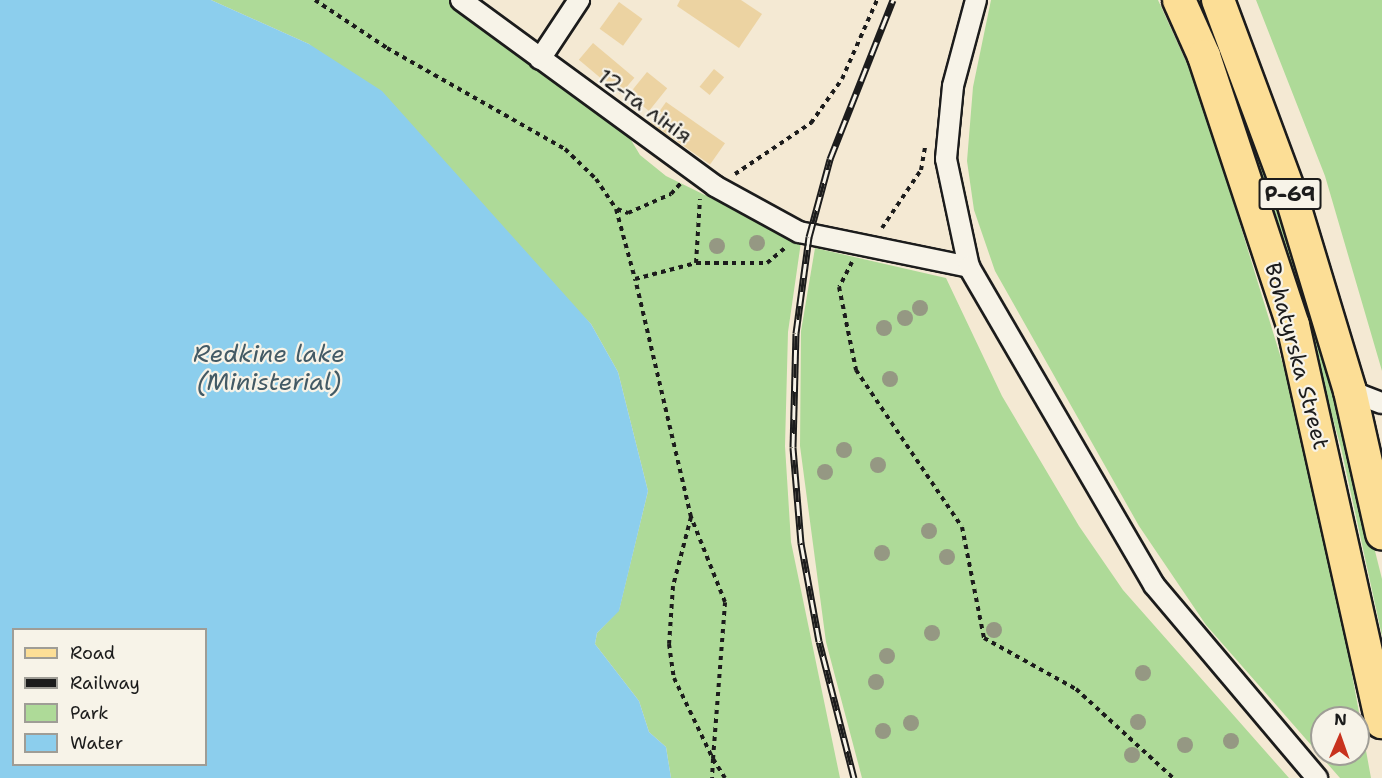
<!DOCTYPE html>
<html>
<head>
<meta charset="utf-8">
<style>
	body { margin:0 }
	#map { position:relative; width:1382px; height:778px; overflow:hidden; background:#f4e9d3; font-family:"Shantell Sans",sans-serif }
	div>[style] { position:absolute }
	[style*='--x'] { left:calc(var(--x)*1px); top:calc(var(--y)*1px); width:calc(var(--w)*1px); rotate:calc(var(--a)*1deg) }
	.green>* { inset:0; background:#aeda98 }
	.water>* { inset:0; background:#8cceed }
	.building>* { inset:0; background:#ecd3a2; transform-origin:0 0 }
	.path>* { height:4px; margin-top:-2px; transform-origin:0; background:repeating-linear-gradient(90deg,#1c1c1c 0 4.5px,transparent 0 9px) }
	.roads { filter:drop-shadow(2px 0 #1c1c1c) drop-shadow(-2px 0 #1c1c1c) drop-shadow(0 2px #1c1c1c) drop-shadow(0 -2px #1c1c1c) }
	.street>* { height:20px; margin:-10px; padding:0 10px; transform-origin:10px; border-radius:10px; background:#f7f3e8 }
	.primary>* { height:32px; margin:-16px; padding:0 16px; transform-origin:16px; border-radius:16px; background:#fcde96 }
	.rail>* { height:7px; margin-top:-3.5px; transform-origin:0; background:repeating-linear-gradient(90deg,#f7f3e8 0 14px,#1c1c1c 0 28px); box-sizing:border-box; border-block:2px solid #1c1c1c }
	.trees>* { width:16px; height:16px; margin:-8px; border-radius:50%; background:#959883 }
	span { translate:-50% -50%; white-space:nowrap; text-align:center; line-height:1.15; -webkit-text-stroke:4.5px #f7f3e8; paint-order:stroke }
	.shield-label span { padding:2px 4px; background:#f7f3e8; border:2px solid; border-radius:4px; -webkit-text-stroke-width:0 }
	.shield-label { font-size:21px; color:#1c1c1c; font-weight:700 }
	.street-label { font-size:22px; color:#1c1c1c }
	.water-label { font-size:24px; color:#435a65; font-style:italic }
	.legend { position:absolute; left:12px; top:628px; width:195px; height:138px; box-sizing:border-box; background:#f7f3e8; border:2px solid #9f9d96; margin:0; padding:8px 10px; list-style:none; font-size:18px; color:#1c1c1c }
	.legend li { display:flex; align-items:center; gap:12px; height:30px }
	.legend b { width:30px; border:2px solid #9f9d96 }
	.north { position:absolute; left:1310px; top:706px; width:60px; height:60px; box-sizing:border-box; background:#f7f3e8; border:2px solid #9f9d96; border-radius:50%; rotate:2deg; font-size:16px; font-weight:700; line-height:24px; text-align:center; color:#1c1c1c }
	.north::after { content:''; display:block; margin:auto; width:21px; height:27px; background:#c8321e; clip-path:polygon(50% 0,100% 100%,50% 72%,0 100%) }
</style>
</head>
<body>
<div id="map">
	<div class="green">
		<i style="clip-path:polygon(211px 0,454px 0,622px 125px,640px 155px,666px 176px,801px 242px,788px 332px,785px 446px,791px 542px,840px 778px,671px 778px,666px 747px,649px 732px,639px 701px,595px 644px,597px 633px,619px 610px,648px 491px,618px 372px,591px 324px,309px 44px)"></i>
		<i style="clip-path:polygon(evenodd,991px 0,1158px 0,1199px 90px,1314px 466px,1371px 778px,1340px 778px,1206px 625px,1139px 526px,995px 271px,974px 210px,967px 161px,973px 87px,991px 0,1322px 718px,1358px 718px,1358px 754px,1322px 754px,1322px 718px)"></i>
		<i style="clip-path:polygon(1190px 0,1206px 0,1316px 315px,1382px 579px,1382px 636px,1341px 448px,1304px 313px)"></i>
		<i style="clip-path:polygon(1256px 0,1382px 0,1382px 371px,1325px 176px)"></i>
		<i style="clip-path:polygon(815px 248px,946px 278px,1002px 396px,1079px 526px,1123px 590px,1289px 778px,862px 778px,826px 642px,800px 446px,801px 331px)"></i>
	</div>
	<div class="water">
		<i style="clip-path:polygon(evenodd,0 0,211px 0,309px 44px,382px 91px,591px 324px,618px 372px,648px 491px,619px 611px,597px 633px,595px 644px,639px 701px,649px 732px,666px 747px,671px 778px,0 778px,0 0,14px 630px,206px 630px,206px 764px,14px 764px,14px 630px)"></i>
	</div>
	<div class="building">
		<i style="clip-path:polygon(680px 0,741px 0,762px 14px,739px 48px,677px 6px)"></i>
		<i style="left:619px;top:2px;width:29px;height:33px;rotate:36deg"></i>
		<i style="left:593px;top:43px;width:54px;height:22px;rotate:40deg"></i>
		<i style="left:714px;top:69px;width:13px;height:23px;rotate:39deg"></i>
		<i style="left:647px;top:72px;width:26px;height:29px;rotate:39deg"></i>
		<i style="left:666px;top:102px;width:72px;height:26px;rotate:35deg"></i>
	</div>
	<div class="path">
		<i style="--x:315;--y:0;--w:87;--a:33.7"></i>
		<i style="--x:387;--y:48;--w:205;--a:29.6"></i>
		<i style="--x:565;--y:149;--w:43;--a:44.1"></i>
		<i style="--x:596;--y:179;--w:36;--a:56"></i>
		<i style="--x:616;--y:209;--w:73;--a:74.8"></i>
		<i style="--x:735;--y:174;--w:92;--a:-33.9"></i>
		<i style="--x:811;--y:123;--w:54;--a:-54.8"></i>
		<i style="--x:842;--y:79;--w:86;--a:-66.1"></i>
		<i style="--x:617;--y:209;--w:12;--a:20"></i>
		<i style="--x:628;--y:213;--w:47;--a:-23.8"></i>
		<i style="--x:671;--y:194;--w:15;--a:-48"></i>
		<i style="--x:882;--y:228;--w:70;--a:-56.1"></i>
		<i style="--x:921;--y:170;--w:23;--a:-80"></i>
		<i style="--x:852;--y:262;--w:28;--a:117"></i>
		<i style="--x:839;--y:287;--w:85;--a:78.4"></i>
		<i style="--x:856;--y:370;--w:189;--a:56"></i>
		<i style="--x:962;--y:527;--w:113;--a:78.8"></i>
		<i style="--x:984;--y:638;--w:105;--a:29"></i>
		<i style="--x:1076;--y:689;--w:132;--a:42.5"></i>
		<i style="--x:696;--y:263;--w:64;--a:-86.4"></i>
		<i style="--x:691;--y:517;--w:71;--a:104.6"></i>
		<i style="--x:673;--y:586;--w:58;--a:93.9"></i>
		<i style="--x:669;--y:644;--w:34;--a:82"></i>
		<i style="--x:674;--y:678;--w:90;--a:64.3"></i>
		<i style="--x:713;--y:759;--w:19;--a:93"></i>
		<i style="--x:725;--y:778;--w:22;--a:-122"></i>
		<i style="--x:713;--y:759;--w:157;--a:-85.6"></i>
		<i style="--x:725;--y:602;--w:92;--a:-111.8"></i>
		<i style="--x:691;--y:517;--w:244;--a:-103.2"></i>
		<i style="--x:635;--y:279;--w:63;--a:-14.7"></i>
		<i style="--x:696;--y:263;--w:71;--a:0"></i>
		<i style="--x:767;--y:263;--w:26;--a:-40"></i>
	</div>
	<div class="roads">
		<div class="street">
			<i style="--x:461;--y:0;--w:315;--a:36.2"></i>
			<i style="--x:715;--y:186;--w:96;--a:28.7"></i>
			<i style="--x:799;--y:232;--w:174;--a:11.6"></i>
			<i style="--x:976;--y:0;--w:89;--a:105"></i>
			<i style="--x:953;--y:86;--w:73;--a:95.5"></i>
			<i style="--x:946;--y:159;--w:110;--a:78"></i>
			<i style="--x:969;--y:267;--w:368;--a:59.8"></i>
			<i style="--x:1154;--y:585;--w:253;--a:49.8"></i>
			<i style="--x:540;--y:59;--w:71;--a:-56.5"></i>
			<i style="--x:1350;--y:391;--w:34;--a:21"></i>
		</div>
		<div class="primary">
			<i style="--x:1179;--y:0;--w:61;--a:65.9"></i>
			<i style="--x:1204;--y:56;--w:283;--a:71.7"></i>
			<i style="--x:1293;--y:325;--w:407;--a:77.4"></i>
			<i style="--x:1218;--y:0;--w:215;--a:69.6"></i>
			<i style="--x:1293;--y:202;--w:197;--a:73.2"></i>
			<i style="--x:1350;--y:391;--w:146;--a:77.3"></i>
		</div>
	</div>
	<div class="rail">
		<i style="--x:854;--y:778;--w:141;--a:-104.3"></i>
		<i style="--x:819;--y:641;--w:100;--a:-100.4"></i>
		<i style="--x:801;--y:543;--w:96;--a:-94.8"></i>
		<i style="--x:793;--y:447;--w:114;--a:-88.5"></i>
		<i style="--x:796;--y:333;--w:97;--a:-82.3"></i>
		<i style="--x:809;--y:237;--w:81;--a:-74.9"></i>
		<i style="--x:830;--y:159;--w:171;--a:-68.4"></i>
	</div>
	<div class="trees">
		<i style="left:757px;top:243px"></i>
		<i style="left:717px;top:246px"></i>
		<i style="left:920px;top:308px"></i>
		<i style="left:905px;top:318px"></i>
		<i style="left:884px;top:328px"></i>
		<i style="left:890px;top:379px"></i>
		<i style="left:844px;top:450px"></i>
		<i style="left:878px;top:465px"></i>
		<i style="left:825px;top:472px"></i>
		<i style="left:929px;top:531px"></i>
		<i style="left:882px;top:553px"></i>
		<i style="left:947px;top:557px"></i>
		<i style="left:994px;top:630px"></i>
		<i style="left:932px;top:633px"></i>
		<i style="left:887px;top:656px"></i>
		<i style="left:1143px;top:673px"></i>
		<i style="left:876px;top:682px"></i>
		<i style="left:1138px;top:722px"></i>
		<i style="left:911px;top:723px"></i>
		<i style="left:883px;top:731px"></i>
		<i style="left:1231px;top:741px"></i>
		<i style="left:1185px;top:745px"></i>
		<i style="left:1132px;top:755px"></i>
	</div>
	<div class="shield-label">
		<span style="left:1290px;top:194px">Р-69</span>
	</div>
	<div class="street-label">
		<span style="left:645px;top:106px;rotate:36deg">12-та лінія</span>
		<span style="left:1297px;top:356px;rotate:75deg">Bohatyrska Street</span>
	</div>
	<div class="water-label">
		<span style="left:269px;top:369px">Redkine lake<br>(Ministerial)</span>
	</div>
	<ul class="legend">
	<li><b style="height:8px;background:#fcde96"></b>Road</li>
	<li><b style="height:8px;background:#1c1c1c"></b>Railway</li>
	<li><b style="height:16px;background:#aeda98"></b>Park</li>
	<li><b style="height:16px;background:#8cceed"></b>Water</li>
	</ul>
	<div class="north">N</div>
</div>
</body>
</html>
